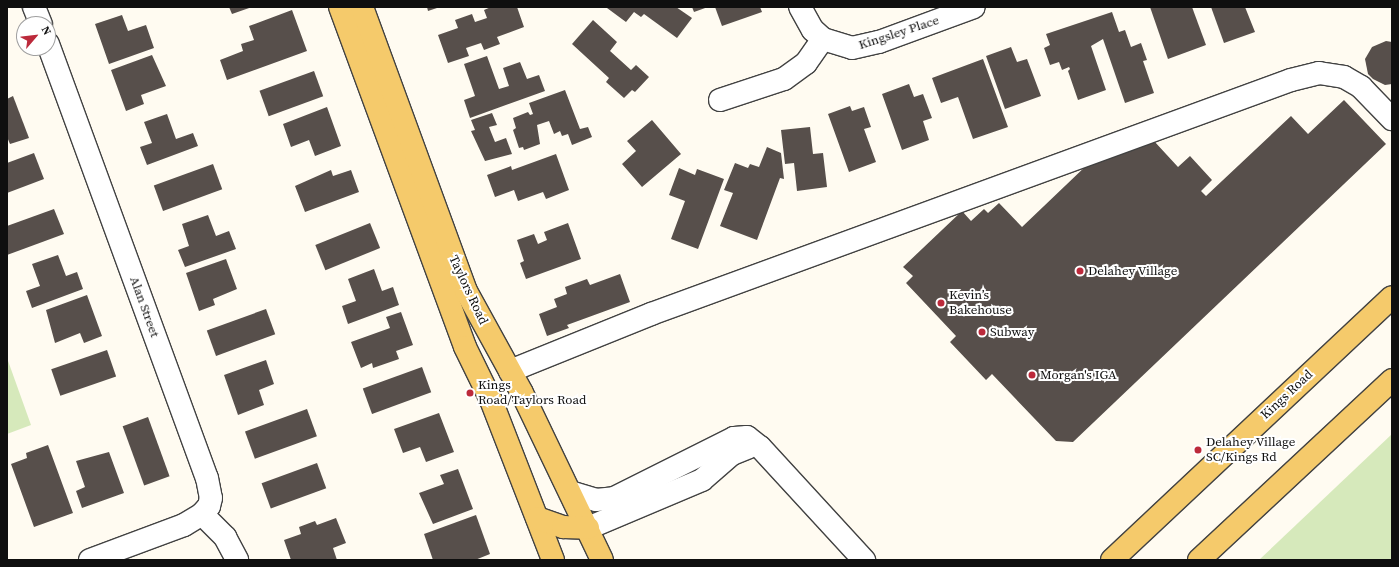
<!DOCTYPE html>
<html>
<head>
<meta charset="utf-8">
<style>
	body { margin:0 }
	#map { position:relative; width:1399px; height:567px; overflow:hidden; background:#fffbf1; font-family:"Source Serif 4",serif }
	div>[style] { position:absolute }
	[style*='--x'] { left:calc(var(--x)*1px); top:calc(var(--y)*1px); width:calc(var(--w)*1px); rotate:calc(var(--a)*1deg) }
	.green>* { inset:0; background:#d6e9bb }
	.building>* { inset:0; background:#574f4b; transform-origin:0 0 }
	.roads { filter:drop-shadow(1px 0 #424242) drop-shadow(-1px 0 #424242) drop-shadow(0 1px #424242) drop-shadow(0 -1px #424242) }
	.minor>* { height:22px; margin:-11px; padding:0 11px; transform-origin:11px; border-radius:11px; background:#fff }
	.major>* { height:22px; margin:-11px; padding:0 11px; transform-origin:11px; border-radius:11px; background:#f5ca6b }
	.dots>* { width:11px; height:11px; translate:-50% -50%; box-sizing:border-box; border:2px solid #fff; border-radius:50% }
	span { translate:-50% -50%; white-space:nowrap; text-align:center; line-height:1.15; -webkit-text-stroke:4px #fff; paint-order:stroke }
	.street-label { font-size:13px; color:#0f0f0f }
	.poi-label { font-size:13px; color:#0f0f0f }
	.left { translate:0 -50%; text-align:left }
	.frame { position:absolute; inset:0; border:8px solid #0f0f0f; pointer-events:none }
	.north { position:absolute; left:16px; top:16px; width:40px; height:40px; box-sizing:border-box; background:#fff; border:1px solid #9f9f9f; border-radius:50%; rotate:62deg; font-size:11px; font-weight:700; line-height:16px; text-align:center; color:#0f0f0f }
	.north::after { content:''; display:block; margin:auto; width:14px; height:18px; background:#bc2a3b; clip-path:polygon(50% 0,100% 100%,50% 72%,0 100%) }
</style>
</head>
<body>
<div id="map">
	<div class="green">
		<i style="clip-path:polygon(7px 358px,31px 425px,7px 434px)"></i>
		<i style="clip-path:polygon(1392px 434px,1392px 560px,1259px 560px)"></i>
	</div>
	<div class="building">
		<i style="clip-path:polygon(229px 7px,252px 7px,232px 14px)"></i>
		<i style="clip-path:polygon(427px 7px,440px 7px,428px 11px)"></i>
		<i style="clip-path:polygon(491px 7px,517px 7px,524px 27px,497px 37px,500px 44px,484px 50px,481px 43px,466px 48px,469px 56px,448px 63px,438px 35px,458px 28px,455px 20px,472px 14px,475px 22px,487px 18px,484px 10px)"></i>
		<i style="clip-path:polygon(676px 7px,692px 18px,677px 38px,644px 14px,641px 17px,634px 12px,626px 22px,607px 8px)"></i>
		<i style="clip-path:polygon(692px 7px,708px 7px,694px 12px)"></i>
		<i style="clip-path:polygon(715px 7px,760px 7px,762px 12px,722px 26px)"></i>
		<i style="clip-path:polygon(1150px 7px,1192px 7px,1206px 45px,1168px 59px)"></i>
		<i style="clip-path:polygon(1211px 7px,1245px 7px,1255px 32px,1224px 43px)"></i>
		<i style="clip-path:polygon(292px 10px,307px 51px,227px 80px,220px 60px,243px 51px,241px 44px,254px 40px,249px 26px)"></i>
		<i style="clip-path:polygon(1112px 12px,1119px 32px,1125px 30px,1131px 47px,1141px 43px,1147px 60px,1143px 61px,1154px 93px,1125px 103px,1103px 39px,1091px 46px,1106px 90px,1078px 100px,1068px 71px,1070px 69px,1069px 67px,1062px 70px,1059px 62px,1050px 65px,1044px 48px,1050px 45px,1046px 34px)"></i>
		<i style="clip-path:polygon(122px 15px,128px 31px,146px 25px,154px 48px,109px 64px,95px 24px)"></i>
		<i style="clip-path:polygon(593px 20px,617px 42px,610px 51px,631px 70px,636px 65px,649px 77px,635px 92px,632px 90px,624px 98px,606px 82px,609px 78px,572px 44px)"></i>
		<i style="clip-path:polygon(1386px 41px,1392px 42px,1392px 84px,1385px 85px,1373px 79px,1368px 74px,1365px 59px,1372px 47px)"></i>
		<i style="clip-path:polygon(1011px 47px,1017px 62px,1027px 59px,1041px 96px,1005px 109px,986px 56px)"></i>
		<i style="clip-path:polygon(152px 55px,166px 86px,141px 95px,144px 104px,126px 111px,111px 70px)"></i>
		<i style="clip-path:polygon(487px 56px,499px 89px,509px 86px,503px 68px,520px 62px,527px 79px,539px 75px,545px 91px,470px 118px,464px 100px,475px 96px,464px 64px)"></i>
		<i style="clip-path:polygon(983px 59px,1008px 127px,973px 139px,958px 97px,941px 103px,932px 78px)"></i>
		<i style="left:314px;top:71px;width:27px;height:58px;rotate:70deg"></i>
		<i style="clip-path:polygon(909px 84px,914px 97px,923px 94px,932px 118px,923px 121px,929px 140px,902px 150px,882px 94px)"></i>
		<i style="clip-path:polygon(565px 90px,580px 129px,588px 127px,592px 137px,572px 145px,568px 134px,562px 136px,560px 131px,554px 134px,549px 121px,537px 125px,540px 144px,524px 150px,523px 147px,519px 148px,513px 130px,516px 128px,513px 118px,528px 112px,530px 115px,533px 114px,529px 103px)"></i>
		<i style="clip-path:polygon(13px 96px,29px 138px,10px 144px,7px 137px,7px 99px)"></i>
		<i style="clip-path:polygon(1344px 100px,1386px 144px,1073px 442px,1056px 441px,992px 374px,986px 380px,950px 342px,956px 336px,906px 283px,913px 276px,903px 267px,962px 211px,971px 221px,984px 209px,988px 213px,999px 203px,1022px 227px,1088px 164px,1154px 141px,1178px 167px,1190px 156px,1212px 180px,1201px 191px,1206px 196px,1291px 116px,1308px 134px)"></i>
		<i style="clip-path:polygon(850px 106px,852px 111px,864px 107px,871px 127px,864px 129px,876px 162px,849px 172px,828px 114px)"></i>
		<i style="clip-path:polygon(327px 107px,341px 146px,315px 156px,309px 140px,291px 147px,283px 124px)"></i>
		<i style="clip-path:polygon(492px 113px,497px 125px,489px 127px,495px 142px,506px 138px,512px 154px,485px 161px,471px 131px,475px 130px,471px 120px)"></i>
		<i style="clip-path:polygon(167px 114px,176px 139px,193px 133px,198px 146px,147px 165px,140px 147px,152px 143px,144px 122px)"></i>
		<i style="clip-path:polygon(652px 120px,681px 154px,642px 187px,622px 164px,636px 151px,627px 141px)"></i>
		<i style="clip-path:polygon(810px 127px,813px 154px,823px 153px,827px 187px,797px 191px,794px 163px,785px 164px,781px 130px)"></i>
		<i style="clip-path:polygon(767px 147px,781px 153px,784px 179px,780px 178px,757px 240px,720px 226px,733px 193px,724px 190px,735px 163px,748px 168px,750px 164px,759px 167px)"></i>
		<i style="clip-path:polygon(34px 153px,44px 179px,7px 193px,7px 163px)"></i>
		<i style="clip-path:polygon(556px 154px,569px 190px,546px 199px,543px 192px,518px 201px,514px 190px,495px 197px,487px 175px,511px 166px,512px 170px)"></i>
		<i style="left:213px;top:164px;width:27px;height:63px;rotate:70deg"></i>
		<i style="clip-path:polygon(679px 168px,695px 175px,697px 169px,724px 179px,698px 249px,671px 239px,685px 201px,669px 195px)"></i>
		<i style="clip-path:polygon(331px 170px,333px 176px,351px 170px,359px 192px,305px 212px,295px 186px)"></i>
		<i style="clip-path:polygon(54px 209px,64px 234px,7px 255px,7px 226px)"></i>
		<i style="clip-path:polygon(208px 215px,216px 236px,229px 231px,236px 249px,185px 267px,178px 250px,189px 246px,182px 224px)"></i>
		<i style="left:370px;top:223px;width:27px;height:59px;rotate:68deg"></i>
		<i style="clip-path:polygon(568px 223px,581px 259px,526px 279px,520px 263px,524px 261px,517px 240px,534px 234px,538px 244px,547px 240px,544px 232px)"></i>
		<i style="clip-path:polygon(58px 255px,66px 276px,77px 272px,83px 289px,32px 308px,26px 291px,40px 286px,32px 264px)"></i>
		<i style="clip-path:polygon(226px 259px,237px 289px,213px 299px,215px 305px,199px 311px,186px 273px)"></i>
		<i style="clip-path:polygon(374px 269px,382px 291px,393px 287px,399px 305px,348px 324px,342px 306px,356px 301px,348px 279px)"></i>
		<i style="clip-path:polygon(620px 274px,630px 302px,567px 325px,569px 328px,547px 336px,539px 314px,557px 307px,554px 299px,567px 294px,565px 287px,587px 279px,590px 285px)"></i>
		<i style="clip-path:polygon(87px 295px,102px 336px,84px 343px,80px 333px,55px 343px,46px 310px)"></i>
		<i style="left:266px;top:309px;width:27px;height:63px;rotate:70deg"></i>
		<i style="clip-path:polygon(401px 312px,413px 345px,396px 351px,399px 359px,373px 368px,372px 363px,361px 368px,351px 342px,390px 328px,386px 317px)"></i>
		<i style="left:107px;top:350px;width:28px;height:59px;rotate:71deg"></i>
		<i style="clip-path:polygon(266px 360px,274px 384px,259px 390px,264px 405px,238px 415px,224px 375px)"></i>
		<i style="left:422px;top:367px;width:27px;height:63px;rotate:70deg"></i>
		<i style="left:307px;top:409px;width:29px;height:66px;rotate:70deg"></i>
		<i style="clip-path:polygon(439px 413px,454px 452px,426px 462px,420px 447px,403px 453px,394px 429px)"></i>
		<i style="left:148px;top:417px;width:63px;height:27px;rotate:70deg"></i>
		<i style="clip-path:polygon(48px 445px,73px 513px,34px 527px,11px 464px,27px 458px,26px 453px)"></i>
		<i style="clip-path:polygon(109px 452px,124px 493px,82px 508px,76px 491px,85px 487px,76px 461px)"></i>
		<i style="left:317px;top:463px;width:27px;height:59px;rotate:70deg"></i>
		<i style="clip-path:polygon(458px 469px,473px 509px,433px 524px,419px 493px,444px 484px,440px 475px)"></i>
		<i style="clip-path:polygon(476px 515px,490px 554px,475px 560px,433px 560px,424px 534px)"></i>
		<i style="clip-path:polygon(336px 518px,346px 543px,333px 548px,337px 560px,291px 560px,284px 540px,301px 534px,299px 527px,315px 521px,317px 525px)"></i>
	</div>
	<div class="roads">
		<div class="minor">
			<i style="--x:34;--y:7;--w:18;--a:68"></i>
			<i style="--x:800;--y:7;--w:26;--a:61"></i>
			<i style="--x:813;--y:30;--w:13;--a:42"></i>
			<i style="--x:823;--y:39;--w:30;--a:17"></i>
			<i style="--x:852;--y:48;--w:28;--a:-13"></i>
			<i style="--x:879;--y:42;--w:101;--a:-20.2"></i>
			<i style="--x:48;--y:44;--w:462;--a:69.9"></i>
			<i style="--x:207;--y:478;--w:20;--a:79"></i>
			<i style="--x:211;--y:498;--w:8;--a:104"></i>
			<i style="--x:209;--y:506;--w:11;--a:131"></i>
			<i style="--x:202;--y:514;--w:33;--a:45"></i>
			<i style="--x:225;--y:537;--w:26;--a:62"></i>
			<i style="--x:720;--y:100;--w:67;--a:-18.2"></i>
			<i style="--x:784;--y:79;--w:27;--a:-36"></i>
			<i style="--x:806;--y:63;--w:29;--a:-55"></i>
			<i style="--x:510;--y:371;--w:152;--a:-22"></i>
			<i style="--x:651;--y:314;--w:681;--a:-20.08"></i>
			<i style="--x:1291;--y:80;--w:29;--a:-14"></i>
			<i style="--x:1319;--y:73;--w:25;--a:9"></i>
			<i style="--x:1344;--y:77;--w:20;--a:30"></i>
			<i style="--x:1361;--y:87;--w:45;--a:45.9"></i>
			<i style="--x:570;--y:492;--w:27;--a:17"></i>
			<i style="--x:596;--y:500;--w:18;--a:-6"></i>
			<i style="--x:614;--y:498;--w:134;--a:-26.6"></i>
			<i style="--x:734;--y:438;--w:13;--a:-4"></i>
			<i style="--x:747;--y:437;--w:16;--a:38"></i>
			<i style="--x:760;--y:447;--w:154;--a:47.4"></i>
			<i style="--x:588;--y:528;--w:124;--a:-22.8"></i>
			<i style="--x:702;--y:480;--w:40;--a:-41"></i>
			<i style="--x:732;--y:454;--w:18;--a:-22"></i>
			<i style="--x:90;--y:560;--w:100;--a:-20.4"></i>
			<i style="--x:184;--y:525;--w:21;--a:-31"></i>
		</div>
		<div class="major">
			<i style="--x:340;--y:7;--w:362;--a:69.8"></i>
			<i style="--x:465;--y:347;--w:59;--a:63.9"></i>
			<i style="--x:491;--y:400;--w:172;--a:68.8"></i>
			<i style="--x:362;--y:7;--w:302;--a:69.9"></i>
			<i style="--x:466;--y:291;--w:116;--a:61.2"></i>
			<i style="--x:522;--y:393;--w:185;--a:64.4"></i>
			<i style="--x:537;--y:518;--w:28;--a:19"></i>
			<i style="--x:563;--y:527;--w:25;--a:2"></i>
			<i style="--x:1112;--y:560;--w:384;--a:-43.2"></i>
			<i style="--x:1199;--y:560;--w:264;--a:-43"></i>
		</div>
	</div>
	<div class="dots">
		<i style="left:1080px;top:271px;background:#bc2a3b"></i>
		<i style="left:941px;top:303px;background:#bc2a3b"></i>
		<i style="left:982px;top:332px;background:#bc2a3b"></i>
		<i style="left:1032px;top:375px;background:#bc2a3b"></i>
		<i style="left:470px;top:393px;background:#bc2a3b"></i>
		<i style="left:1198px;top:450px;background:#bc2a3b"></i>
	</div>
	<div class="street-label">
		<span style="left:899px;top:33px;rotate:-18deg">Kingsley Place</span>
		<span style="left:468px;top:290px;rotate:65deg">Taylors Road</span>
		<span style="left:144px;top:307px;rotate:70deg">Alan Street</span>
		<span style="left:1287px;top:395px;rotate:-43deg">Kings Road</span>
	</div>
	<div class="poi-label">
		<span class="left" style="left:1088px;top:271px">Delahey Village</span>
		<span class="left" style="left:949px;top:303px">Kevin’s<br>Bakehouse</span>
		<span class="left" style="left:990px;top:332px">Subway</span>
		<span class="left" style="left:1040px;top:375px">Morgan's IGA</span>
		<span class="left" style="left:478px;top:393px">Kings<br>Road/Taylors Road</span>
		<span class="left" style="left:1206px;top:450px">Delahey Village<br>SC/Kings Rd</span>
	</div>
	<div class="frame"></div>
	<div class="north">N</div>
</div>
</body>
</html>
